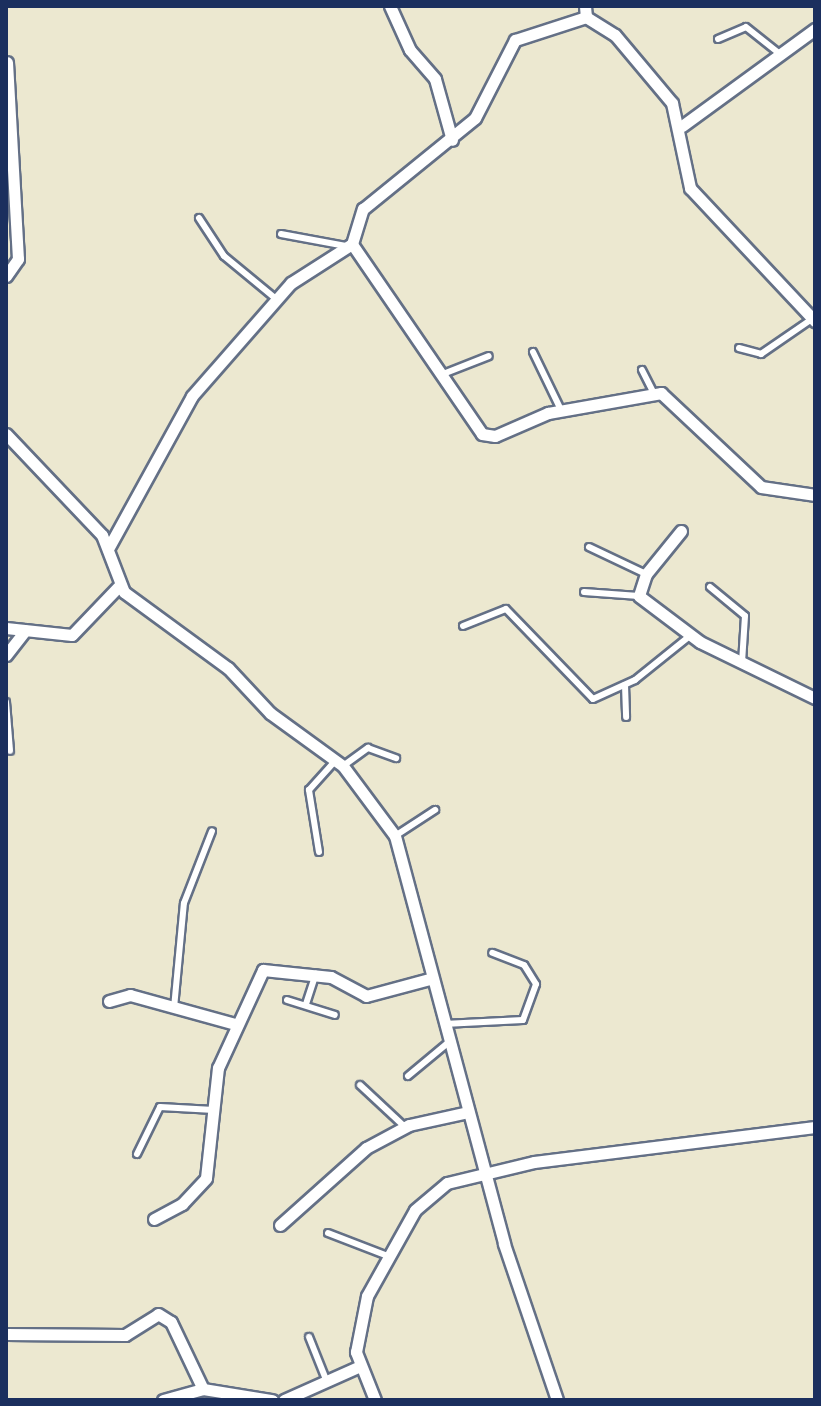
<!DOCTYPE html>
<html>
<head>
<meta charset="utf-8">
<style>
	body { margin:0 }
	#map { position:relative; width:821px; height:1406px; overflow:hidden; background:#ece8d0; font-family:Itim,sans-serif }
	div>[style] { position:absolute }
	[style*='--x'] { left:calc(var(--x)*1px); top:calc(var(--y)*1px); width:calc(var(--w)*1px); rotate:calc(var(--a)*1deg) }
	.roads { filter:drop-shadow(2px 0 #647086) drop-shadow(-2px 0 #647086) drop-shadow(0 2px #647086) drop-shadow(0 -2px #647086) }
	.lane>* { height:6px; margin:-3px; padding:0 3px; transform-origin:3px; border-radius:3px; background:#fff }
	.street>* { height:11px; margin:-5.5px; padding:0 5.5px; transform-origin:5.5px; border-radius:5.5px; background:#fff }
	span { translate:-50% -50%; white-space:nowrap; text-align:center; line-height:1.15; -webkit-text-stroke:8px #f6f6f2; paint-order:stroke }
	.frame { position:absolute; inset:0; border:8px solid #1b2f5e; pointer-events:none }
</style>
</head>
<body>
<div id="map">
	<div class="roads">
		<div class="lane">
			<i style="--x:718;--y:39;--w:30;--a:-23"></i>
			<i style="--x:746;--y:27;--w:43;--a:38.5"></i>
			<i style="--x:199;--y:218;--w:45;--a:56.7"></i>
			<i style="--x:224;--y:256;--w:66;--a:39.5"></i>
			<i style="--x:281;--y:234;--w:66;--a:10.5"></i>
			<i style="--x:739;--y:348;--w:23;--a:15"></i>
			<i style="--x:761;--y:354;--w:62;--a:-34.5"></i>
			<i style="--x:533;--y:352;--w:64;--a:64.2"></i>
			<i style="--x:642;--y:370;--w:27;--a:63"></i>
			<i style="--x:443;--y:374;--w:49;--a:-21.4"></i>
			<i style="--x:589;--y:547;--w:63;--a:25.3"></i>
			<i style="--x:710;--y:587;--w:45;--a:39.6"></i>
			<i style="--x:745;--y:616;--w:46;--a:93.7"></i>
			<i style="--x:584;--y:592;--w:55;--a:4.2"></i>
			<i style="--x:463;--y:626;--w:46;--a:-21.6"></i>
			<i style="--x:506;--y:609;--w:125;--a:46"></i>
			<i style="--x:593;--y:699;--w:46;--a:-24.3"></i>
			<i style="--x:635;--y:680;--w:72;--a:-38.8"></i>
			<i style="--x:625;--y:685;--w:32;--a:88"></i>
			<i style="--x:6;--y:702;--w:49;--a:85.3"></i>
			<i style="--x:343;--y:766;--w:31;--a:-36"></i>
			<i style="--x:368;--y:748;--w:30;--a:20"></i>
			<i style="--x:395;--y:836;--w:48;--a:-33"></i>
			<i style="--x:319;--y:852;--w:63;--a:-99.2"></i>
			<i style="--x:309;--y:790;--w:39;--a:-48"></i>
			<i style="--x:287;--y:1000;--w:50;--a:17.4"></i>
			<i style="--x:306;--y:1004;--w:32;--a:-72"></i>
			<i style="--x:174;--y:1008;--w:105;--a:-84.6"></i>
			<i style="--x:184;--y:903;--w:77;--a:-68.7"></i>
			<i style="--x:444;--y:1024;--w:79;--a:-2.9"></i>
			<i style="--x:523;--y:1020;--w:38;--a:-70"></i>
			<i style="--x:536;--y:984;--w:22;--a:-122"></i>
			<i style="--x:524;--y:965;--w:34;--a:-159"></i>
			<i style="--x:408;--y:1076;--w:53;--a:-39.7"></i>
			<i style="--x:360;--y:1085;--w:62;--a:43"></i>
			<i style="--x:137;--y:1154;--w:52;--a:-63.9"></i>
			<i style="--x:160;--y:1107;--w:54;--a:3.2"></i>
			<i style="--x:328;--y:1233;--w:64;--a:21"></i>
			<i style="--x:309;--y:1337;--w:48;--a:68.2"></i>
		</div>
		<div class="street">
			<i style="--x:390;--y:6;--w:48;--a:65.6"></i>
			<i style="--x:410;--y:50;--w:38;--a:49"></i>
			<i style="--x:435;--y:79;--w:63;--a:74.4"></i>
			<i style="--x:585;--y:6;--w:11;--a:85"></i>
			<i style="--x:586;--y:17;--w:34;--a:32"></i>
			<i style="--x:615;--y:35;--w:89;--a:50"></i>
			<i style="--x:672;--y:103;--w:87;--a:78"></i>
			<i style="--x:690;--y:188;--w:183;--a:46.8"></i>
			<i style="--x:682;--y:126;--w:165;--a:-36.1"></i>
			<i style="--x:352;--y:244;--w:37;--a:-73"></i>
			<i style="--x:363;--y:209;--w:144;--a:-39.1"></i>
			<i style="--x:475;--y:118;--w:88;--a:-62.9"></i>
			<i style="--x:515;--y:40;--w:75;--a:-17.9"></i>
			<i style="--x:6;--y:276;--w:21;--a:-55"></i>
			<i style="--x:18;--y:259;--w:197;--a:-93.2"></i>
			<i style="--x:6;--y:434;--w:139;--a:46.5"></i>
			<i style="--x:102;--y:535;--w:61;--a:68.9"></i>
			<i style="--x:124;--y:592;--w:129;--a:36.2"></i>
			<i style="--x:228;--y:668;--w:62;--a:47"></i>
			<i style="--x:270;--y:713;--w:90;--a:36"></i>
			<i style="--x:343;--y:766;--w:87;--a:53.4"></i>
			<i style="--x:395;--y:836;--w:422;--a:75"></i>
			<i style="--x:504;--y:1244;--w:165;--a:71.2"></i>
			<i style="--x:681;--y:531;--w:55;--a:129.1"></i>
			<i style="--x:646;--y:574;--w:23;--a:108"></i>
			<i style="--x:639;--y:596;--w:76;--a:37"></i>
			<i style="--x:700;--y:642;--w:128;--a:26"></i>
			<i style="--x:109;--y:547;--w:172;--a:-61.2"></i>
			<i style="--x:192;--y:396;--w:150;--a:-48.8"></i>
			<i style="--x:291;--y:283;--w:72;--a:-32.6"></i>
			<i style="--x:352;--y:244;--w:230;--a:55.6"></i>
			<i style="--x:482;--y:434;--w:13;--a:9"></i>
			<i style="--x:495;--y:436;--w:58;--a:-23.5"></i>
			<i style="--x:548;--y:413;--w:115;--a:-10"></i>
			<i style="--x:661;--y:393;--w:137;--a:43.2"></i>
			<i style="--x:761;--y:487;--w:55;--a:8.4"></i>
			<i style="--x:6;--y:628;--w:66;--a:6.1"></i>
			<i style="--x:72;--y:635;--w:68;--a:-46.2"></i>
			<i style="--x:6;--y:655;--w:31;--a:-52"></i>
			<i style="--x:109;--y:1001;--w:22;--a:-16"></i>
			<i style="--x:130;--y:995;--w:109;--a:15.4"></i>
			<i style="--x:154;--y:1219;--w:32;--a:-28"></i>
			<i style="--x:182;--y:1204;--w:35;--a:-47"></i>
			<i style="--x:206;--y:1178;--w:111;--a:-83.8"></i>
			<i style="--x:218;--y:1068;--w:108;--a:-65.3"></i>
			<i style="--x:263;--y:970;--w:68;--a:5.9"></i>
			<i style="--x:331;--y:977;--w:40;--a:28"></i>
			<i style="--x:366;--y:996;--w:69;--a:-15"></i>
			<i style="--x:280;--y:1225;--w:115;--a:-41.8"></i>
			<i style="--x:366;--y:1148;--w:49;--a:-28.1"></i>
			<i style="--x:409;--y:1125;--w:60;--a:-12.4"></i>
			<i style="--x:6;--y:1334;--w:119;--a:0.5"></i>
			<i style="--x:125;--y:1335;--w:39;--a:-32"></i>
			<i style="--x:158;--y:1314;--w:15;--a:32"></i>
			<i style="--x:171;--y:1322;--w:74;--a:64.5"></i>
			<i style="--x:203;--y:1389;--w:70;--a:9.1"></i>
			<i style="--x:163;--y:1400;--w:41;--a:-15.4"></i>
			<i style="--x:284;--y:1400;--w:81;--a:-24"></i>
			<i style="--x:375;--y:1400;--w:52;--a:-111.6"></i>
			<i style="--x:356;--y:1352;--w:57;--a:-78.9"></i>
			<i style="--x:367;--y:1296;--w:98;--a:-60.8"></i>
			<i style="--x:415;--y:1210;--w:42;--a:-40.2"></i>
			<i style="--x:447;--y:1183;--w:89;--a:-13.6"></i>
			<i style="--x:534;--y:1162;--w:283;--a:-7.1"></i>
		</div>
	</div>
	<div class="frame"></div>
</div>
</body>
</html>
